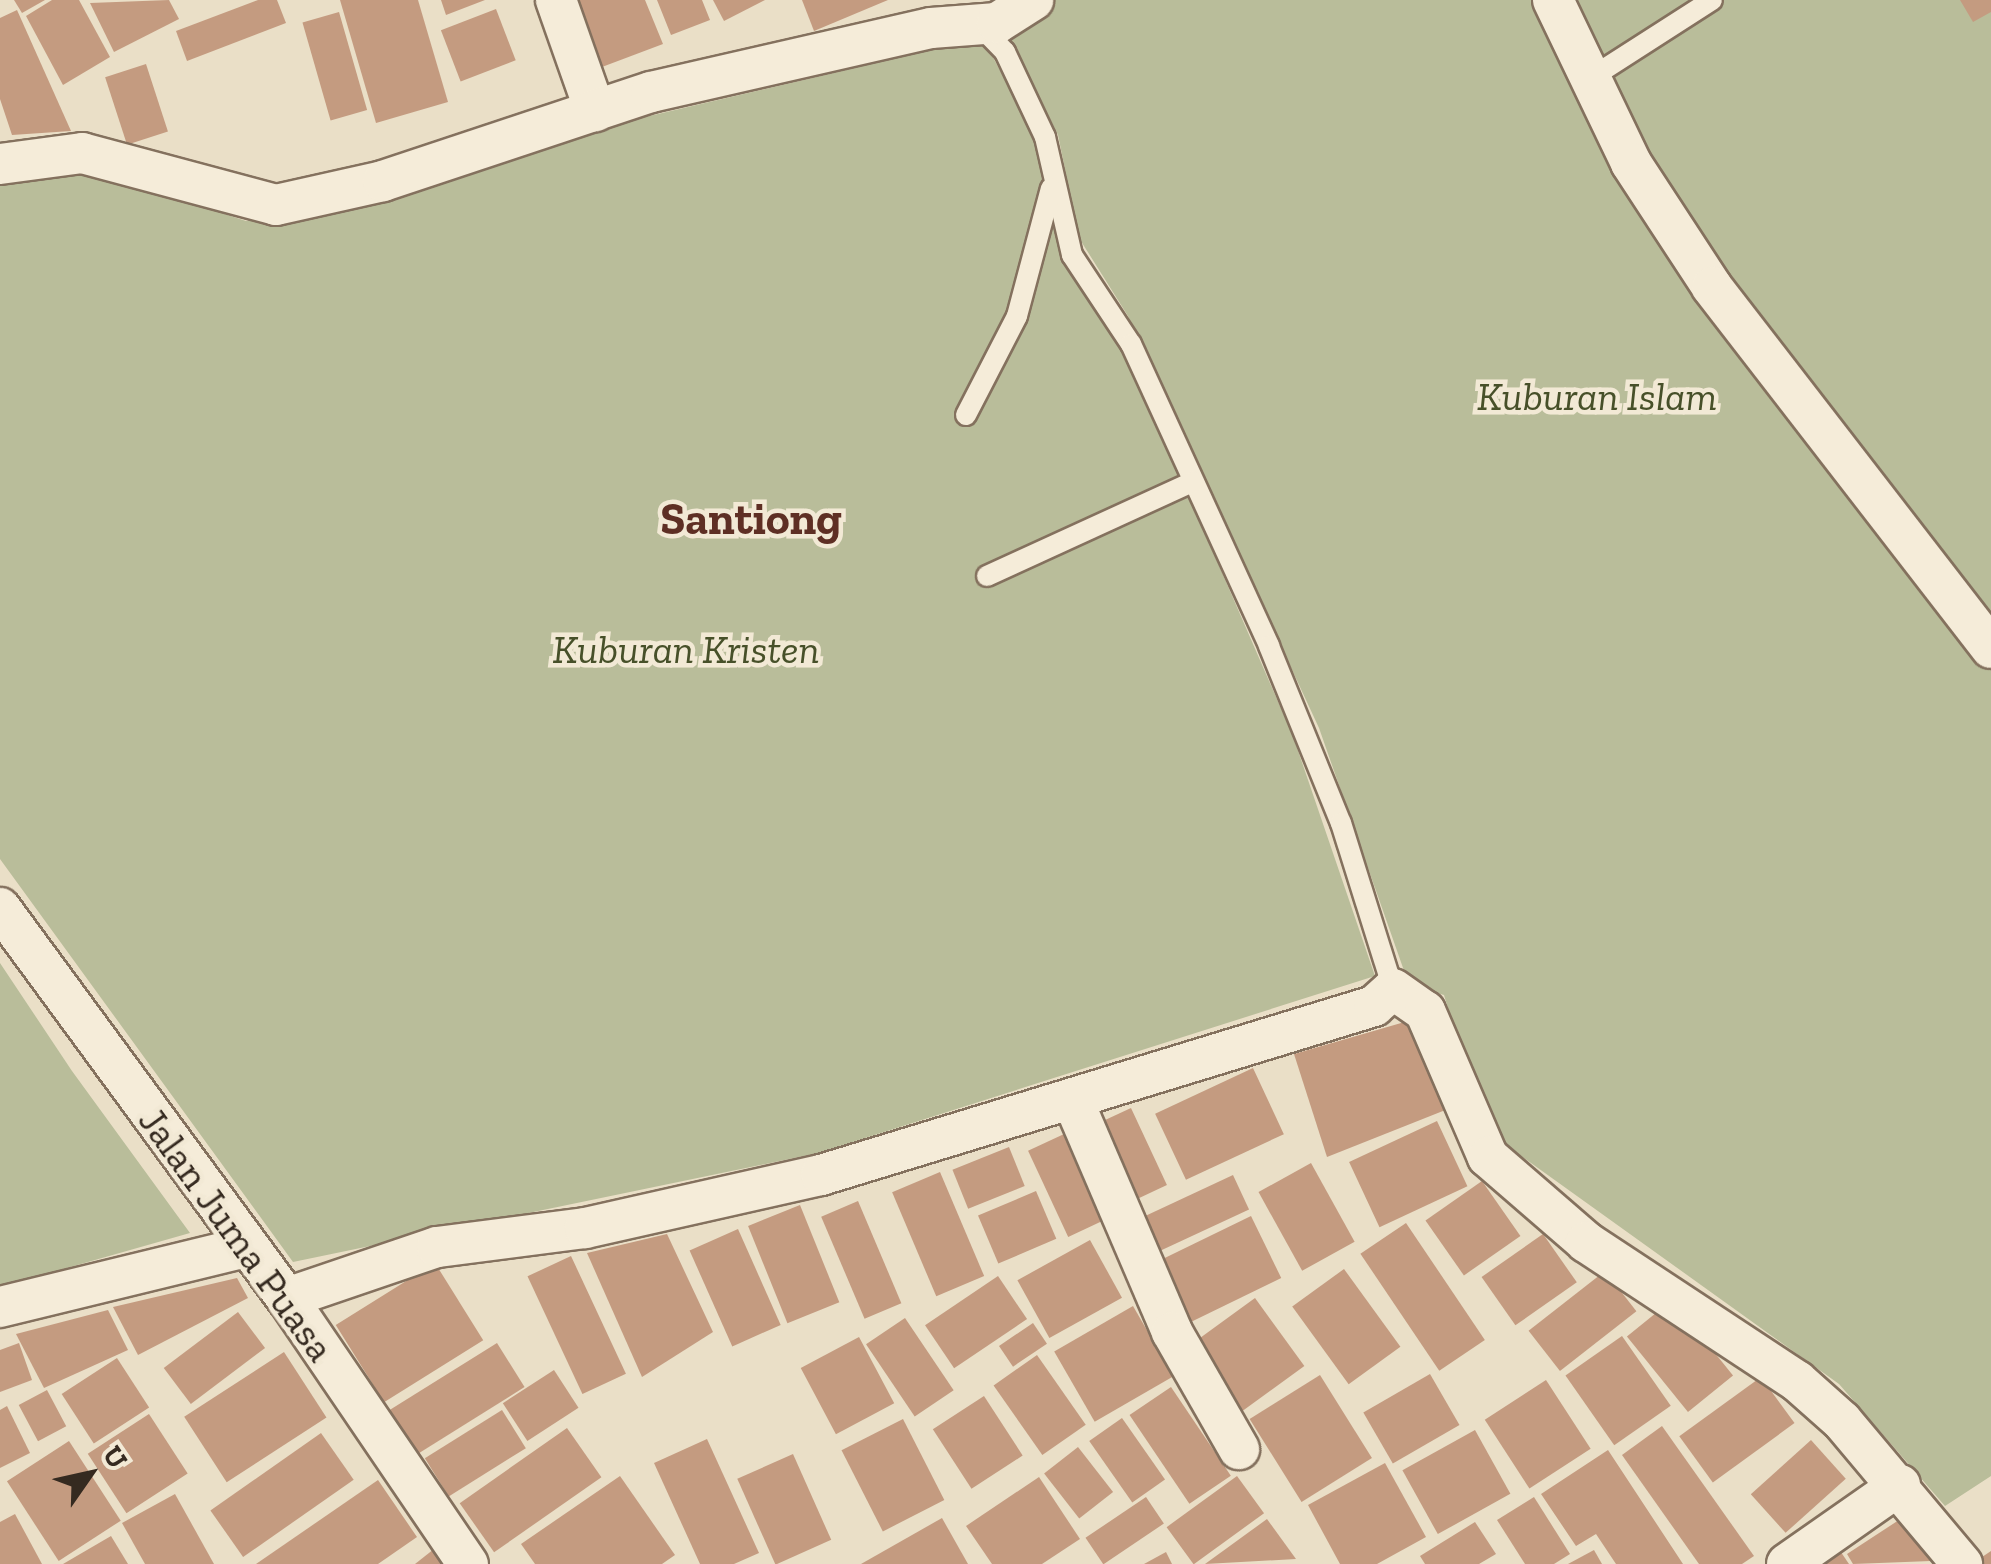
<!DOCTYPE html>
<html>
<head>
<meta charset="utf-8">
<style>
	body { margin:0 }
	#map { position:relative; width:1991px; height:1564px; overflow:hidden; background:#eadfc7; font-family:"Zilla Slab",serif }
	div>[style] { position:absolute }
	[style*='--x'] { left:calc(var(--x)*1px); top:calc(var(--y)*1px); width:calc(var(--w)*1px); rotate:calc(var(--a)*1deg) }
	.cemetery>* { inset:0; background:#b9bd9a }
	.building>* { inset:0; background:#c49b80; transform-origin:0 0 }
	.roads { filter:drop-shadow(2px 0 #84715e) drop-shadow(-2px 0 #84715e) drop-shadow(0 2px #84715e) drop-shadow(0 -2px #84715e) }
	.lane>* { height:20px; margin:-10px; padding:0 10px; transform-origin:10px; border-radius:10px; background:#f5ecd9 }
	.street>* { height:40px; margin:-20px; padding:0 20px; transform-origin:20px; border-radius:20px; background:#f5ecd9 }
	span { translate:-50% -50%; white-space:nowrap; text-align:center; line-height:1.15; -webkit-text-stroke:9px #f2e9d5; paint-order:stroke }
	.park-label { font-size:40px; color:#475029; font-style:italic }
	.street-label { font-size:40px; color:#352a20 }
	.quarter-label { font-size:45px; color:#5e2f24; font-weight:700 }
	.north { position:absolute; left:40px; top:1424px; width:100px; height:100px; -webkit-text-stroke:8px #f2e9d5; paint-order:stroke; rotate:56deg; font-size:28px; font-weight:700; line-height:40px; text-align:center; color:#352a20 }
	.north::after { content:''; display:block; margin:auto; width:35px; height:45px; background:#352a20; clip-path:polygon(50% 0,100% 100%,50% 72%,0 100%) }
</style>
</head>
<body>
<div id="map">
	<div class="cemetery">
		<i style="clip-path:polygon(1050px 0,1991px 0,1991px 1476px,1945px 1506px,1839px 1384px,1485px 1130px,1444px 995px,1409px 985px,1319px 728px,1128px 316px,1079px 238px,1058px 135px,1007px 34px)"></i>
		<i style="clip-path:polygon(983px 38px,1034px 136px,1061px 247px,1114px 324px,1293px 736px,1375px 976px,818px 1153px,293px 1262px,0 859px,0 182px,72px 164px,246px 221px,383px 202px,598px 128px)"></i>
		<i style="clip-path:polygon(0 963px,72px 1071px,190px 1233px,0 1287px)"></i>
	</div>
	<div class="building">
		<i style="clip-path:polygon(14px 0,45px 0,22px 13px)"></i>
		<i style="clip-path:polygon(52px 0,79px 0,110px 57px,63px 85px,26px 16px)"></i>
		<i style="clip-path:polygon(169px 0,179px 19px,114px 52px,90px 3px)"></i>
		<i style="clip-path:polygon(258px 0,277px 0,286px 23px,187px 61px,176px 31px)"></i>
		<i style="clip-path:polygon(340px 0,418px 0,448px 102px,376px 123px)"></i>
		<i style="clip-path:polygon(441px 0,485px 0,446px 15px)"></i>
		<i style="clip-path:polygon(567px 0,645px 0,663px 44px,594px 70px)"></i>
		<i style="clip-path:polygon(657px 0,702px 0,710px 20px,671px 35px)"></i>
		<i style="clip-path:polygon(713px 0,765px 0,724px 21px)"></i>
		<i style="clip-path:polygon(802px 0,888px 0,814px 31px)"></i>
		<i style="clip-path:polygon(1960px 0,1991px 0,1991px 12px,1973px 22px)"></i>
		<i style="left:496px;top:9px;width:55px;height:59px;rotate:69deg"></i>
		<i style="clip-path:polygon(17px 10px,71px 131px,12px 135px,0 99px,0 18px)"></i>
		<i style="left:339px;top:12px;width:102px;height:38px;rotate:74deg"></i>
		<i style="left:146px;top:64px;width:71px;height:43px;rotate:72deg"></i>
		<i style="clip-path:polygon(1415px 1019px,1453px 1107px,1327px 1157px,1294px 1054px)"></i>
		<i style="left:1253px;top:1068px;width:73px;height:108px;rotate:65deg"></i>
		<i style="left:1131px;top:1108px;width:85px;height:47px;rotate:65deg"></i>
		<i style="left:1437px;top:1121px;width:72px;height:97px;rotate:65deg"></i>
		<i style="left:1077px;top:1128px;width:95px;height:54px;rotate:65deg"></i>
		<i style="left:1009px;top:1147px;width:42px;height:61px;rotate:68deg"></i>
		<i style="left:1311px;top:1163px;width:90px;height:60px;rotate:61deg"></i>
		<i style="left:940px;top:1172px;width:113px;height:52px;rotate:67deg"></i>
		<i style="left:1233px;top:1175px;width:38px;height:114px;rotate:65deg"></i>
		<i style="left:1482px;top:1181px;width:67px;height:69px;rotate:55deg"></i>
		<i style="left:1036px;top:1191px;width:52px;height:63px;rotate:67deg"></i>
		<i style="left:858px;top:1201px;width:111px;height:40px;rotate:67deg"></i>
		<i style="left:800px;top:1205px;width:105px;height:56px;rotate:68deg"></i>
		<i style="left:1251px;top:1216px;width:69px;height:112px;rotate:64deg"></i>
		<i style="left:1406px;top:1223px;width:141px;height:55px;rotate:56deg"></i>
		<i style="left:738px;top:1229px;width:105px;height:53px;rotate:66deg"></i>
		<i style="clip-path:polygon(667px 1234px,713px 1332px,642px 1377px,587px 1253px)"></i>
		<i style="left:1543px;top:1234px;width:59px;height:75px;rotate:55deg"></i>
		<i style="left:1090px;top:1240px;width:66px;height:83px;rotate:61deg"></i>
		<i style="left:571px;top:1256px;width:130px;height:48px;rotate:65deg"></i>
		<i style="left:435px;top:1263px;width:91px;height:117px;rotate:58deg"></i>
		<i style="left:1344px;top:1269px;width:96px;height:64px;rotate:54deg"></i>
		<i style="left:1605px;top:1271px;width:51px;height:97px;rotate:52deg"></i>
		<i style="left:998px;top:1276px;width:52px;height:88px;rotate:56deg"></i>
		<i style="clip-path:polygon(237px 1278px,248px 1298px,138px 1355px,113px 1307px)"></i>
		<i style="left:1255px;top:1298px;width:84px;height:85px;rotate:54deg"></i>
		<i style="left:1672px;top:1300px;width:97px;height:58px;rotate:51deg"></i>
		<i style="left:1133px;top:1306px;width:81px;height:91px;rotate:60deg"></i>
		<i style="clip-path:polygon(108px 1310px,128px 1350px,44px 1388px,16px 1334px)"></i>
		<i style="left:238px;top:1312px;width:45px;height:93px;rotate:53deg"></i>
		<i style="left:905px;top:1318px;width:87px;height:47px;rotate:56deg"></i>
		<i style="left:1033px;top:1323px;width:25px;height:41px;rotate:56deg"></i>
		<i style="left:1622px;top:1336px;width:85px;height:69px;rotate:55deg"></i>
		<i style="left:859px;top:1337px;width:75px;height:66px;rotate:62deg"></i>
		<i style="clip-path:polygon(19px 1343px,32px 1380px,0 1392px,0 1350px)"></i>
		<i style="left:497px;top:1343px;width:52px;height:128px;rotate:58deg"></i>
		<i style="left:284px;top:1352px;width:78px;height:119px;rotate:57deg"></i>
		<i style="left:1037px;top:1355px;width:85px;height:53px;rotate:55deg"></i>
		<i style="left:117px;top:1358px;width:59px;height:66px;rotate:57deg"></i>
		<i style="left:554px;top:1370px;width:45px;height:61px;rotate:57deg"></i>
		<i style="left:1430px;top:1374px;width:59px;height:77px;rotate:60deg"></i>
		<i style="left:1320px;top:1375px;width:98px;height:83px;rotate:58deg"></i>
		<i style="left:1761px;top:1377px;width:57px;height:101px;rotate:54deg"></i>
		<i style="left:1546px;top:1380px;width:82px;height:73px;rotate:57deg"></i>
		<i style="left:1171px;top:1387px;width:107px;height:50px;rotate:56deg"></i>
		<i style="left:47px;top:1390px;width:41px;height:32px;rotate:62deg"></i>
		<i style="left:984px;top:1396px;width:71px;height:61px;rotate:57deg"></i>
		<i style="clip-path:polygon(7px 1406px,30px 1453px,0 1468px,0 1410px)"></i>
		<i style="left:502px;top:1410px;width:45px;height:91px;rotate:58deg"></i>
		<i style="left:149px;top:1414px;width:71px;height:73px;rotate:57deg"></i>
		<i style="left:1122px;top:1418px;width:75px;height:40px;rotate:55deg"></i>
		<i style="left:903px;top:1419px;width:91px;height:69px;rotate:63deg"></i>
		<i style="clip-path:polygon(1662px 1426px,1754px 1556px,1742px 1564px,1699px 1564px,1622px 1455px)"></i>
		<i style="left:567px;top:1428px;width:60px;height:131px;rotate:55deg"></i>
		<i style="left:1475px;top:1430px;width:73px;height:83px;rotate:61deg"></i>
		<i style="left:321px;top:1433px;width:57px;height:135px;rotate:55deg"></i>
		<i style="clip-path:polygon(707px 1439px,759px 1553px,734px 1564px,700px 1564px,654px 1463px)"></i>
		<i style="left:1811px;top:1440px;width:52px;height:81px;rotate:48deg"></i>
		<i style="left:69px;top:1441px;width:95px;height:74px;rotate:57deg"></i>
		<i style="left:1078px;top:1447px;width:57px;height:43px;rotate:52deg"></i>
		<i style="clip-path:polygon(1608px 1450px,1683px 1564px,1616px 1564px,1596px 1534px,1576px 1546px,1541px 1494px)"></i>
		<i style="left:793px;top:1454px;width:94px;height:61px;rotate:66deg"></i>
		<i style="clip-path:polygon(1385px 1463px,1426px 1537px,1377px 1564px,1340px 1564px,1308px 1505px)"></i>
		<i style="clip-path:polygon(620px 1476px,675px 1555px,662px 1564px,535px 1564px,521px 1544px)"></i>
		<i style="left:1237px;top:1476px;width:46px;height:87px;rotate:54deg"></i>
		<i style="clip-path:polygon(1039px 1477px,1080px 1539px,1042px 1564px,992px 1564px,966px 1526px)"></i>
		<i style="clip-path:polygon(378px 1480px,417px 1537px,378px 1564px,256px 1564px)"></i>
		<i style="clip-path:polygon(175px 1494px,214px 1564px,145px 1564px,122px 1523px)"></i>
		<i style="left:1146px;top:1497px;width:32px;height:73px;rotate:56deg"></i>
		<i style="clip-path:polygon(1534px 1497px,1570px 1554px,1554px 1564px,1525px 1564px,1497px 1520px)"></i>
		<i style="clip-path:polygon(15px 1514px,42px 1564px,0 1564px,0 1522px)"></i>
		<i style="clip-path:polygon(942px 1518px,968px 1564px,861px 1564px)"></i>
		<i style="clip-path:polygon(1902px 1518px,1931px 1561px,1853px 1564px,1847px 1554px)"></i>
		<i style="clip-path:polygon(1267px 1519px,1296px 1559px,1205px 1564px)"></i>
		<i style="clip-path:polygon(1475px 1522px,1496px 1554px,1479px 1564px,1425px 1564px,1420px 1556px)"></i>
		<i style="clip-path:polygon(111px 1536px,128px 1564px,63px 1564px)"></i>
		<i style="clip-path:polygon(1832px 1539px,1849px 1564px,1794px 1564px)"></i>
		<i style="clip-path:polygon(434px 1549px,445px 1564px,415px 1564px)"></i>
		<i style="clip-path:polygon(1594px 1550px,1602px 1564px,1568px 1564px)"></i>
		<i style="clip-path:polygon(1991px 1551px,1991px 1564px,1982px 1564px,1979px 1559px)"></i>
		<i style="clip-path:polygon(1166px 1552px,1172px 1564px,1144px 1564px)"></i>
	</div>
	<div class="roads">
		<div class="lane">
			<i style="--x:980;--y:26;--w:36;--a:46"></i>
			<i style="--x:1005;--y:52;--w:94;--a:64.8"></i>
			<i style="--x:1045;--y:137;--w:121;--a:77.1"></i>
			<i style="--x:1072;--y:255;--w:107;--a:56.5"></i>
			<i style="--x:1131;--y:344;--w:332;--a:65.4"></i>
			<i style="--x:1269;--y:646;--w:191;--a:67.9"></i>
			<i style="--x:1341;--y:823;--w:174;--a:72.6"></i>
			<i style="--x:1589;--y:79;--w:146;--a:-32.7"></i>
			<i style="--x:966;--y:415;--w:111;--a:-62.7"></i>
			<i style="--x:1017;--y:316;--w:132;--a:-75.1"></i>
			<i style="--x:987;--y:576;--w:226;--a:-24.6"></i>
		</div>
		<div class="street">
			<i style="--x:556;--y:0;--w:118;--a:70.6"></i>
			<i style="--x:1553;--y:0;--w:181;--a:64.4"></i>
			<i style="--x:1631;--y:163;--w:148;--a:56.8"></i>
			<i style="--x:1712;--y:287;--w:456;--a:52.3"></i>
			<i style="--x:0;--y:164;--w:83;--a:-7.6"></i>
			<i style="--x:82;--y:153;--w:201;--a:15"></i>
			<i style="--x:276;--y:205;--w:110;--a:-12.6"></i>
			<i style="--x:383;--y:181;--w:282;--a:-18.4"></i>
			<i style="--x:651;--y:92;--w:287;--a:-12.9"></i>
			<i style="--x:931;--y:28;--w:66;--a:-4.3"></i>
			<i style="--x:997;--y:23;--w:43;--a:-32.6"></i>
			<i style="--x:0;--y:908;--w:484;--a:53.7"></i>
			<i style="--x:287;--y:1298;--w:322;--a:55.8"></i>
			<i style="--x:1074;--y:1103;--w:249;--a:66.8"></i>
			<i style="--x:1172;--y:1332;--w:135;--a:60.2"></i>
			<i style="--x:287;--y:1298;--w:158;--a:-18.8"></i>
			<i style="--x:437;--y:1247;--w:149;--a:-7.3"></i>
			<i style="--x:585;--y:1228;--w:242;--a:-12.7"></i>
			<i style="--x:821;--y:1175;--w:578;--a:-16.99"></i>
			<i style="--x:1374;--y:1006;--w:25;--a:-42"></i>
			<i style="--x:1393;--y:989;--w:39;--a:35"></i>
			<i style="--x:1425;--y:1011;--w:159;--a:66.7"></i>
			<i style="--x:1488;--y:1157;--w:130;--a:40.9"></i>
			<i style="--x:1586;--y:1242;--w:253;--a:33.4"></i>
			<i style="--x:1797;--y:1381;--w:60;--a:41.6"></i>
			<i style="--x:1842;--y:1421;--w:187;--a:50"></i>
			<i style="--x:0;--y:1307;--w:254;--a:-13.7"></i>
			<i style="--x:1787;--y:1564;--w:138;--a:-35"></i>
		</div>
	</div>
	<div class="park-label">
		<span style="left:1597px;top:396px">Kuburan Islam</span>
		<span style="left:686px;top:649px">Kuburan Kristen</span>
	</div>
	<div class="street-label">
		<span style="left:237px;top:1234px;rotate:54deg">Jalan Juma Puasa</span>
	</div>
	<div class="quarter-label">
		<span style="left:751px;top:520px">Santiong</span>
	</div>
	<div class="north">U</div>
</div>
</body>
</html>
